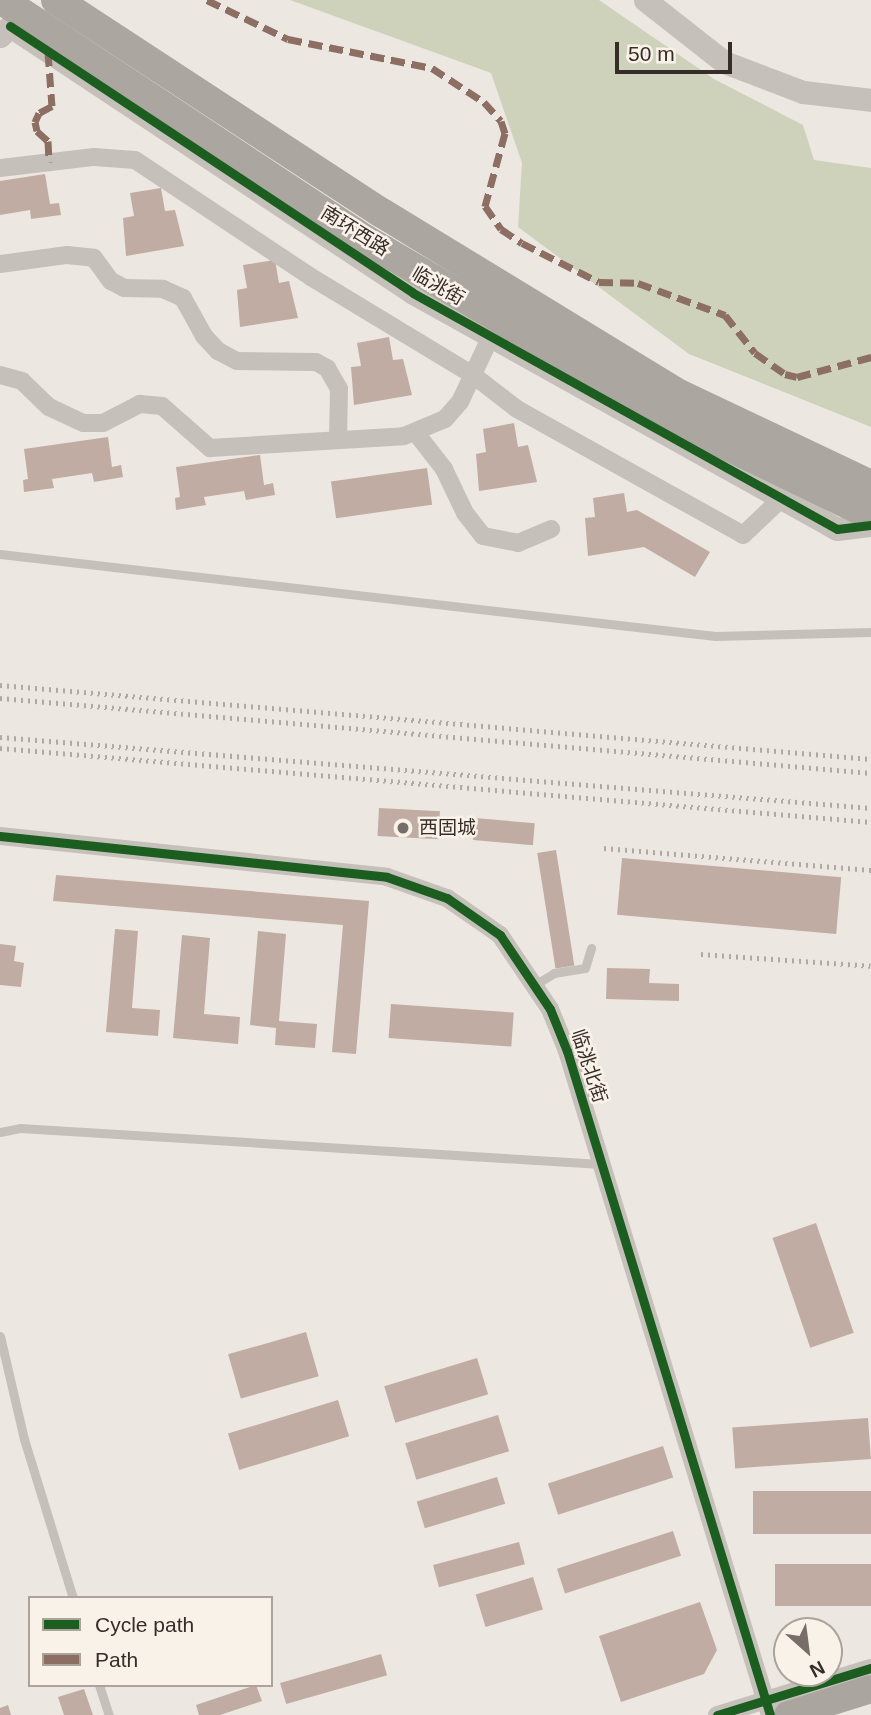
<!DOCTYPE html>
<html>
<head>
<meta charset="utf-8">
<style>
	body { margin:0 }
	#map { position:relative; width:871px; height:1715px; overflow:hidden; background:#ede7e1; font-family:Helvetica,"Noto Sans SC",sans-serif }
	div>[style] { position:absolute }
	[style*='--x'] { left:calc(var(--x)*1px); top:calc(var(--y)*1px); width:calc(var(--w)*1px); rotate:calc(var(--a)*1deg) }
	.green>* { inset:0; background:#ced2bb }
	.building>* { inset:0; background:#c0aca3; transform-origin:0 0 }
	.service>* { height:9px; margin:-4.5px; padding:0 4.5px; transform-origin:4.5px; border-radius:4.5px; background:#c6c0ba }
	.minor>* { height:18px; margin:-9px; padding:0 9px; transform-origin:9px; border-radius:9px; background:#c6c0ba }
	.tertiary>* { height:23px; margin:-11.5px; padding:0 11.5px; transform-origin:11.5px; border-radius:11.5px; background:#c6c0ba }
	.primary>* { height:28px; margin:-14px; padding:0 14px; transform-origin:14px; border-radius:14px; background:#aba5a0 }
	.trunk>* { height:30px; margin:-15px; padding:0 15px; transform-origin:15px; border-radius:15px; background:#aca6a0 }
	.rail>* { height:4.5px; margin-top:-2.25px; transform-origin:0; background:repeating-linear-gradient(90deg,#aea9a4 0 2px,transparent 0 7px) }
	.trunk-bridge>* { height:30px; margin:-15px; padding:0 15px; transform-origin:15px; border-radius:15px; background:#aca6a0 }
	.quiet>* { height:7px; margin-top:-3.5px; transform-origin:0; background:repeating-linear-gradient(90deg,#8d6e63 0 14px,transparent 0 21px) }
	.cycleway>* { height:9px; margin:-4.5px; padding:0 4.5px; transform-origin:4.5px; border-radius:4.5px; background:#1b5e20 }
	.dots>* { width:19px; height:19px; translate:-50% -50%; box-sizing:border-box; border:4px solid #f9f2e9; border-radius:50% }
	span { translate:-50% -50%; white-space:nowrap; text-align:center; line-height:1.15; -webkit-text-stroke:5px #f9f2e9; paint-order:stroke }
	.street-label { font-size:19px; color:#372d28 }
	.poi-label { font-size:19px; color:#372d28 }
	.left { translate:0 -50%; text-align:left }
	.legend { position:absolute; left:28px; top:1596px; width:245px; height:91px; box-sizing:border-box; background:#f9f2e9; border:2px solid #aba39c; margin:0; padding:9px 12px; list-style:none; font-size:21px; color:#372d28 }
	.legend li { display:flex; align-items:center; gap:14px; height:35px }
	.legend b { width:35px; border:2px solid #aba39c }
	.north { position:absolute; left:773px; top:1617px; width:70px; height:70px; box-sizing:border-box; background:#f9f2e9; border:2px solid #aba39c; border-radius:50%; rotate:152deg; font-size:19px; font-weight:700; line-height:28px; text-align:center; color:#372d28 }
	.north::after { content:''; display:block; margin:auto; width:24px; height:32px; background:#776e69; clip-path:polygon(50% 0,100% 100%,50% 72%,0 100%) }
	.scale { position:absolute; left:615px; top:42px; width:117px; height:32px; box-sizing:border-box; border:4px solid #372d28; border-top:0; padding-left:9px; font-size:21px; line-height:24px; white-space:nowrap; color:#372d28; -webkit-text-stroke:5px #f9f2e9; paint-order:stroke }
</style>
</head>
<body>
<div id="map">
	<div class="green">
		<i style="clip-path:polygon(290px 0,599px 0,714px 79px,803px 125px,814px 160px,871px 168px,871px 427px,689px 354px,518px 227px,522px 163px,491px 73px)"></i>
	</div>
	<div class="building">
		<i style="clip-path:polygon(45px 174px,50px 204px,59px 203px,61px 215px,31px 219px,30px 210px,0 215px,0 181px)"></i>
		<i style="clip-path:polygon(161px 188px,165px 211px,175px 210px,184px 246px,126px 256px,123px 218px,134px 216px,130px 193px)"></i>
		<i style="clip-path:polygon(275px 260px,279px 283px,289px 281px,298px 318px,240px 327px,237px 290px,247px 288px,243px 265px)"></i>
		<i style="clip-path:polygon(389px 337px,393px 360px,403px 359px,412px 395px,354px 405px,351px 367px,361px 366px,357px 343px)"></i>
		<i style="clip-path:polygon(514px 423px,518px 447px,528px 445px,537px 482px,479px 491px,476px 454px,486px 452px,483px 429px)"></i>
		<i style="clip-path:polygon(108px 437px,112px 467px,121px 465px,123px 477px,94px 482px,92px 473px,52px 479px,54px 488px,24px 492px,23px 480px,28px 479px,24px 449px)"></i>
		<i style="clip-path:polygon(260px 455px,264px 485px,273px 483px,275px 495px,246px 500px,244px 491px,204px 497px,206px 505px,176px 510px,175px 498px,180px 497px,176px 467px)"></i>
		<i style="left:427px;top:468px;width:37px;height:97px;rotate:82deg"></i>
		<i style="clip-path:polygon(624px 493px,627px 512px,637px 510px,710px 552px,695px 577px,644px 547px,588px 556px,585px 518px,595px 517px,593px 498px)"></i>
		<i style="left:379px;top:808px;width:61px;height:28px;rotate:3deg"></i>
		<i style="left:475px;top:818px;width:60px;height:22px;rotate:5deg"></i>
		<i style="left:556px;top:850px;width:117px;height:19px;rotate:81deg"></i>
		<i style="left:622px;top:858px;width:220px;height:57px;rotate:5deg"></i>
		<i style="clip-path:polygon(56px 875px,369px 901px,356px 1054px,332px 1052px,343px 925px,53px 901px)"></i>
		<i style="clip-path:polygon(115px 929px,138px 931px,132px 1008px,160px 1010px,158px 1036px,106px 1032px)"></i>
		<i style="clip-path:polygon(258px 931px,286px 934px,279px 1021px,317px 1024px,315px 1048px,275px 1045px,276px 1028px,250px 1025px)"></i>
		<i style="clip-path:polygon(182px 935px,210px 938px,204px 1014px,240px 1017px,238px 1044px,173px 1038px)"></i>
		<i style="clip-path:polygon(0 944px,16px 946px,14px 961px,24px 963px,21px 987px,0 985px)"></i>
		<i style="clip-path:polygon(607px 968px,650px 969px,649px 983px,679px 984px,679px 1001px,606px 999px)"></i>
		<i style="left:391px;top:1004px;width:123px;height:34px;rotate:4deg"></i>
		<i style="left:816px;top:1223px;width:116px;height:46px;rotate:71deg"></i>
		<i style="left:306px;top:1332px;width:46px;height:81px;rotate:74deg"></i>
		<i style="left:477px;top:1358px;width:38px;height:97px;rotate:73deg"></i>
		<i style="left:338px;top:1400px;width:38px;height:115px;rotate:73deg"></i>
		<i style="left:498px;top:1415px;width:38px;height:97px;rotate:73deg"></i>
		<i style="left:868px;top:1418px;width:41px;height:136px;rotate:86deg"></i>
		<i style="left:663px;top:1446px;width:33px;height:121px;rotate:72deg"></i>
		<i style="left:497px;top:1477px;width:28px;height:84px;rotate:73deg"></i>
		<i style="left:871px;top:1491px;width:43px;height:118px;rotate:90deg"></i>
		<i style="left:673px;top:1531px;width:26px;height:122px;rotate:72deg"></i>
		<i style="left:519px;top:1542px;width:23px;height:89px;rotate:75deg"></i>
		<i style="left:871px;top:1564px;width:42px;height:96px;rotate:90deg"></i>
		<i style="left:533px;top:1577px;width:34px;height:60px;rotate:73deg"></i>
		<i style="clip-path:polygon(700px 1602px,717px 1650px,704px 1674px,621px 1702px,599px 1636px)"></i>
		<i style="left:381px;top:1654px;width:22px;height:105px;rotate:74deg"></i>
		<i style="clip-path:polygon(256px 1685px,262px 1701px,220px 1715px,199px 1715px,196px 1705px)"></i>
		<i style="clip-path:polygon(84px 1689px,93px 1715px,64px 1715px,58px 1697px)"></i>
		<i style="clip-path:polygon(8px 1705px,11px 1715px,0 1715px,0 1708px)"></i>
	</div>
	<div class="service">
		<i style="--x:0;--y:554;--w:720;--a:6.54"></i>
		<i style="--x:715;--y:636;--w:156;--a:-1.5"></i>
		<i style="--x:536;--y:984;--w:21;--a:-31"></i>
		<i style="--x:554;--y:973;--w:31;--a:-9"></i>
		<i style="--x:585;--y:968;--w:21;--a:-73"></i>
		<i style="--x:0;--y:1132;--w:20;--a:-11"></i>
		<i style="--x:20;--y:1128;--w:582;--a:3.55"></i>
		<i style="--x:0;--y:1336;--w:106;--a:76.9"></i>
		<i style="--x:24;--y:1439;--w:166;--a:72.9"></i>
		<i style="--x:99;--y:1685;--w:32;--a:72"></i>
	</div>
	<div class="minor">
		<i style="--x:0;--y:168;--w:95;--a:-6.7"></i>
		<i style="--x:94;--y:157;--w:41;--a:4.2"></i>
		<i style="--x:135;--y:160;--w:211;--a:33.6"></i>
		<i style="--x:311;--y:277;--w:189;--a:31.2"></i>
		<i style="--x:473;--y:375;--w:56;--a:37.7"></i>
		<i style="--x:517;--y:409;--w:259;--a:29.1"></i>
		<i style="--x:743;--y:535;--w:54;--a:-43.5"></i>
		<i style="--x:0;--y:264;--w:68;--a:-7.7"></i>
		<i style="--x:67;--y:255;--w:27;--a:6"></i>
		<i style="--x:94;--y:258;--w:29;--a:54"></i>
		<i style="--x:111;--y:281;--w:15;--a:28"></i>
		<i style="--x:124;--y:288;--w:39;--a:1"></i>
		<i style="--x:163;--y:289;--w:22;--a:24"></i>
		<i style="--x:183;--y:298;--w:43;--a:61.1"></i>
		<i style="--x:204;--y:336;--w:21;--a:47"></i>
		<i style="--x:218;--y:351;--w:21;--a:28"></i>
		<i style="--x:237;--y:361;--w:79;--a:0.7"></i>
		<i style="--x:316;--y:362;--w:13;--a:29"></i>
		<i style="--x:327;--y:368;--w:24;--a:60"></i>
		<i style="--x:339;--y:389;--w:50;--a:91.1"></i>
		<i style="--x:0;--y:375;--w:23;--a:15"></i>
		<i style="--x:22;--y:381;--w:37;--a:44"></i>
		<i style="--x:49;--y:407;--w:38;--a:25"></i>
		<i style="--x:84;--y:423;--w:19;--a:0"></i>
		<i style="--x:103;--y:423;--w:42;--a:-27.2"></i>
		<i style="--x:140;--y:404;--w:22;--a:5"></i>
		<i style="--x:162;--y:406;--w:64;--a:41.2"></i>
		<i style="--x:210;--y:448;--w:194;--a:-3.5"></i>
		<i style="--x:404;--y:436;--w:44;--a:-22.5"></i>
		<i style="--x:445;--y:419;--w:23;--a:-49"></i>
		<i style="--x:460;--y:402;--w:73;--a:-64.8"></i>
		<i style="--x:416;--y:433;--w:46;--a:52.1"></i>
		<i style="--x:444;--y:469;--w:49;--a:64.5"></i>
		<i style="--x:465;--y:513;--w:29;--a:52"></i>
		<i style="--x:483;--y:536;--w:36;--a:11"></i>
		<i style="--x:518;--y:543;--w:36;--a:-23"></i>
		<i style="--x:0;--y:836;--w:389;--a:6"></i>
		<i style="--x:387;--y:877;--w:64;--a:19.3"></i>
		<i style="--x:447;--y:898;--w:65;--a:34.9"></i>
		<i style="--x:500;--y:935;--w:89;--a:56"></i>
		<i style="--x:550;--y:1009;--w:45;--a:68"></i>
		<i style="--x:567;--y:1051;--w:694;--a:73"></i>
		<i style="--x:717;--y:1715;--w:161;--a:-17"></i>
	</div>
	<div class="tertiary">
		<i style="--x:645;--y:0;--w:100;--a:38.1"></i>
		<i style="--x:724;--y:62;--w:85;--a:20.8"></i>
		<i style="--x:803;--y:92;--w:68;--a:6.7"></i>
		<i style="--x:0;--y:36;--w:14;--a:-45"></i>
		<i style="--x:10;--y:26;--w:483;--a:33.5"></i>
		<i style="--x:413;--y:293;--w:485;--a:29.1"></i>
		<i style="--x:837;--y:529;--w:34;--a:-7"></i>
	</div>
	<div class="primary">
		<i style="--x:788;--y:1715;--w:87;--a:-17.4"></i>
	</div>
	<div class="trunk">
		<i style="--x:56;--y:0;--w:389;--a:33.2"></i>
		<i style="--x:382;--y:213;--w:348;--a:31.4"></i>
		<i style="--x:679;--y:394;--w:212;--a:25.4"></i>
	</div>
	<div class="rail">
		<i style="--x:0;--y:685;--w:874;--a:4.86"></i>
		<i style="--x:0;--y:698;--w:874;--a:4.92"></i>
		<i style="--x:0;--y:737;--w:874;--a:4.66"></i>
		<i style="--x:0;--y:748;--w:874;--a:4.86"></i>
		<i style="--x:604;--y:848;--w:268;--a:4.7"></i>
		<i style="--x:701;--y:954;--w:170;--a:4"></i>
	</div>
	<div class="trunk-bridge">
		<i style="--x:2;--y:0;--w:436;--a:33.4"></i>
		<i style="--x:366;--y:240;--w:350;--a:30.4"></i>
		<i style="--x:668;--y:417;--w:225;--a:25.8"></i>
	</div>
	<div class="quiet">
		<i style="--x:207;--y:0;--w:90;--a:25.7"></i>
		<i style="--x:288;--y:39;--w:147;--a:11.4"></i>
		<i style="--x:432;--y:68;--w:62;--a:33.2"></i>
		<i style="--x:484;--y:102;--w:25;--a:48"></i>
		<i style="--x:501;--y:121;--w:13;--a:72"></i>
		<i style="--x:505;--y:133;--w:76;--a:105.3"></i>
		<i style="--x:485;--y:206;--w:28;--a:55"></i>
		<i style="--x:501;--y:229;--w:25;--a:34"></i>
		<i style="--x:522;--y:243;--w:86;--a:26.9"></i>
		<i style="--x:599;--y:282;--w:39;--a:1"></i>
		<i style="--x:638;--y:283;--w:93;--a:20.2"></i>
		<i style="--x:725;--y:315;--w:48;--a:51.7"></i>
		<i style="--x:755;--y:353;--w:37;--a:35"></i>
		<i style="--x:785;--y:374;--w:12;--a:14"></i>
		<i style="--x:797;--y:377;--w:77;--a:-15.1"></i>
		<i style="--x:48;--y:52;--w:54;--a:85.8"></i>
		<i style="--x:52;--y:106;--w:15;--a:152"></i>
		<i style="--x:39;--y:113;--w:10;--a:114"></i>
		<i style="--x:35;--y:122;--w:9;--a:77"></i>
		<i style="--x:37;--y:131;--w:15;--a:42"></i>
		<i style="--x:48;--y:141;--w:21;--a:87"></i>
	</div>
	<div class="cycleway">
		<i style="--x:10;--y:26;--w:483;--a:33.5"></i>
		<i style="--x:413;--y:293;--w:485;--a:29.1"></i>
		<i style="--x:837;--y:529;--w:34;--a:-7"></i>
		<i style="--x:0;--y:836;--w:389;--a:6"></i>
		<i style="--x:387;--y:877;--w:64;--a:19.3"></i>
		<i style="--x:447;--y:898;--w:65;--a:34.9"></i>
		<i style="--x:500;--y:935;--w:89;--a:56"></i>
		<i style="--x:550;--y:1009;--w:45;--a:68"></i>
		<i style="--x:567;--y:1051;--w:694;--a:73"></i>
		<i style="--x:717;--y:1715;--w:161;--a:-17"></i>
	</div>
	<div class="dots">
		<i style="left:403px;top:828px;background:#776e69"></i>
	</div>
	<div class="street-label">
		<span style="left:355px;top:231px;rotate:32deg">南环西路</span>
		<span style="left:438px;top:286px;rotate:30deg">临洮街</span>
		<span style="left:589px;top:1066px;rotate:72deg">临洮北街</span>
	</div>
	<div class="poi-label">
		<span class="left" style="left:419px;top:828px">西固城</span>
	</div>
	<ul class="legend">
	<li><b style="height:9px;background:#1b5e20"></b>Cycle path</li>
	<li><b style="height:9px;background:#8d6e63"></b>Path</li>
	</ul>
	<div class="north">N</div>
	<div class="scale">50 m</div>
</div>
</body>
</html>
